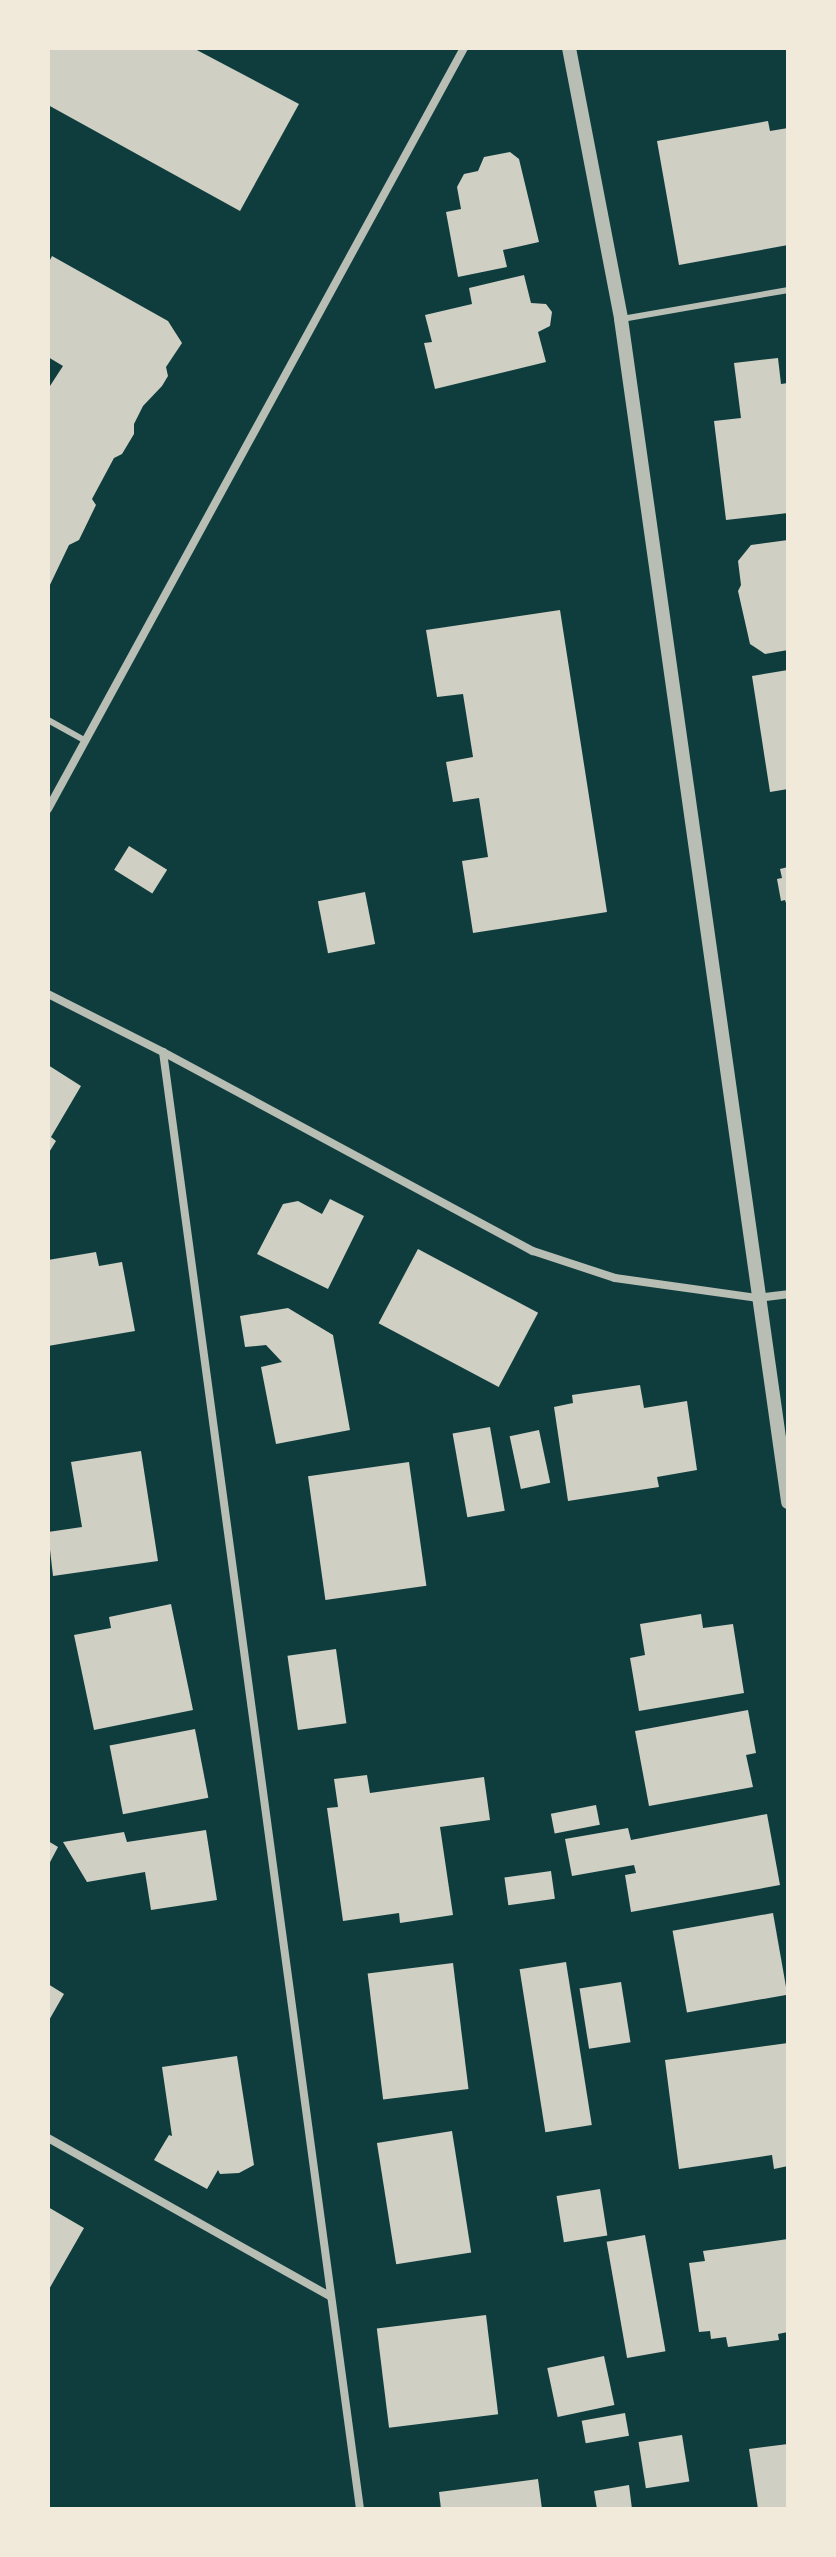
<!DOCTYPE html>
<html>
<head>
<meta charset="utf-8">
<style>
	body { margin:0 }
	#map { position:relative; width:836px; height:2557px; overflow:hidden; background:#0f3d3e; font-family:Spectral,serif }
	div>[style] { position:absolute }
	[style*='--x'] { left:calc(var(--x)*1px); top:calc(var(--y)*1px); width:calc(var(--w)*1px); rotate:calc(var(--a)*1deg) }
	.building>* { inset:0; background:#cfcfc3; transform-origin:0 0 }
	.service>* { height:6px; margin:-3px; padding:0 3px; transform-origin:3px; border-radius:3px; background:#b8beb3 }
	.minor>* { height:8px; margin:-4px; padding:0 4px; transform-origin:4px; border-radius:4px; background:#b8beb3 }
	.tertiary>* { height:14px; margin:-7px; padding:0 7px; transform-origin:7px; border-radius:7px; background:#b8beb3 }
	span { translate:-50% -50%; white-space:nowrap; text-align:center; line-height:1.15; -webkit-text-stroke:8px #f1e9da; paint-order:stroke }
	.frame { position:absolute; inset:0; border:50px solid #f1e9da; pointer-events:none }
</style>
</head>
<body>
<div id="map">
	<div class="building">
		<i style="clip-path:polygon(48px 48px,193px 48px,299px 104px,240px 211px,48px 105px)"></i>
		<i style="clip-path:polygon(768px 121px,770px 131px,788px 128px,788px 245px,679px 265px,657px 141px)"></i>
		<i style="clip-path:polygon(510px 152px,519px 159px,539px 242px,503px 250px,507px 267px,458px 277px,446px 212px,461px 209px,457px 187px,464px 174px,478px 171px,484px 157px)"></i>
		<i style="clip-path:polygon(52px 256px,168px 321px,182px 343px,166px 367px,168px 376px,162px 386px,143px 406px,134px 424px,134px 434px,122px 454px,114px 458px,92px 499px,96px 505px,79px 540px,69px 545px,48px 589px,48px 389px,63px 366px,48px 357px,48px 264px)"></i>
		<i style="clip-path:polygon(524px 275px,531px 303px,546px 304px,552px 312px,550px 326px,538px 332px,546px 362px,435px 389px,424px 343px,432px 342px,425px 315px,472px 304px,469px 288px)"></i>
		<i style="clip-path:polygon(778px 358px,781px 384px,788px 383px,788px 513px,726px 520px,714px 421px,741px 418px,734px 363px)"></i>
		<i style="clip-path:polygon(788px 540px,788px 650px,765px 654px,750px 644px,738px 591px,741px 585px,738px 561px,751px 545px)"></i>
		<i style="clip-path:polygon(560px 610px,607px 912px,473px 933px,462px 861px,488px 857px,479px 798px,453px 802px,446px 762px,473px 757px,463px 694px,437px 697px,426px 630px)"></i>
		<i style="clip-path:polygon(788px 670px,788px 789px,770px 792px,752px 676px)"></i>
		<i style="left:129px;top:846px;width:45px;height:28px;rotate:32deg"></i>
		<i style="clip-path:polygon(788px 867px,788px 905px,787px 906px,785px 900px,781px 901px,777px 879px,782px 878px,780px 869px)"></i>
		<i style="left:365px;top:892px;width:53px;height:48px;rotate:79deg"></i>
		<i style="clip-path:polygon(48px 1065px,81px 1086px,51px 1137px,56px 1141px,48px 1154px)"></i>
		<i style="clip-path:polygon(330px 1199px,364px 1216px,328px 1289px,257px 1254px,283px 1204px,298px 1201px,322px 1214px)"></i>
		<i style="left:418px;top:1249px;width:136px;height:84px;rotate:28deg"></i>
		<i style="clip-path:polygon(96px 1252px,99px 1266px,122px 1262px,135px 1331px,48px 1346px,48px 1260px)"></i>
		<i style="clip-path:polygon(288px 1308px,333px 1335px,350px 1430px,276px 1444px,261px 1367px,282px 1362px,266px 1345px,245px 1347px,240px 1316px)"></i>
		<i style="clip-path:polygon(640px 1385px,644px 1408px,687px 1401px,697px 1470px,657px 1477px,659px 1487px,568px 1501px,554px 1407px,573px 1403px,572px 1395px)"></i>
		<i style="left:490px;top:1427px;width:85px;height:38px;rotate:80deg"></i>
		<i style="left:539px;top:1430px;width:54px;height:30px;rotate:78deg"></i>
		<i style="clip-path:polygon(141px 1451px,158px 1561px,53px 1576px,48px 1532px,82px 1527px,71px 1462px)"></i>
		<i style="left:409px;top:1462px;width:125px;height:102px;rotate:82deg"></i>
		<i style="clip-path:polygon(171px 1604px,193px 1710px,94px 1730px,74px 1635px,111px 1628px,109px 1617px)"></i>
		<i style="clip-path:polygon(701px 1614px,703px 1628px,733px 1624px,744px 1693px,639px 1711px,630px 1658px,645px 1655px,640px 1624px)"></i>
		<i style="left:336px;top:1649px;width:75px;height:49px;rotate:82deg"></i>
		<i style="clip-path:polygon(748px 1710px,756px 1753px,746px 1755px,753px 1787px,649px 1806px,635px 1731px)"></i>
		<i style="left:195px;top:1729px;width:70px;height:87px;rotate:79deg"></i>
		<i style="clip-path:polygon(367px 1775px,370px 1793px,484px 1777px,490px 1820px,440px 1827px,453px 1915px,400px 1923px,399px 1913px,343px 1921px,327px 1808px,338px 1807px,334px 1779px)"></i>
		<i style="left:596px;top:1805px;width:20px;height:46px;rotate:79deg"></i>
		<i style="clip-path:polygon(767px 1814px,780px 1885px,631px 1912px,625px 1875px,636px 1873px,634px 1865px,572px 1876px,565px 1839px,628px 1828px,631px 1840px)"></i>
		<i style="clip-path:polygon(206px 1830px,217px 1900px,151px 1910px,145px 1872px,87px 1882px,63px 1842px,124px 1832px,127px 1842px)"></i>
		<i style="clip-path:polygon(48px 1841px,58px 1847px,48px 1866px)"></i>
		<i style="left:551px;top:1871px;width:28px;height:47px;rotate:82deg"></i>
		<i style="left:773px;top:1913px;width:83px;height:102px;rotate:80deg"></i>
		<i style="left:566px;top:1962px;width:165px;height:47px;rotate:81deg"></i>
		<i style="left:453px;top:1963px;width:127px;height:86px;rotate:83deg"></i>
		<i style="left:621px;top:1982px;width:61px;height:42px;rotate:81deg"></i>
		<i style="clip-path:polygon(48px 1984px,64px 1994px,48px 2022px)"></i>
		<i style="clip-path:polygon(788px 2043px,788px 2166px,774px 2169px,772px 2155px,679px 2169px,665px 2060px)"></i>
		<i style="clip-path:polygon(237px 2056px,254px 2165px,239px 2173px,220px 2174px,218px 2170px,207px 2189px,154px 2160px,169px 2135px,172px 2136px,162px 2067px)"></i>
		<i style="left:452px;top:2131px;width:123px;height:76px;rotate:81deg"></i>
		<i style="left:600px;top:2189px;width:47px;height:44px;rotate:81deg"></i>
		<i style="clip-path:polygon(48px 2207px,84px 2228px,48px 2291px)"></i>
		<i style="left:645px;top:2235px;width:118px;height:39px;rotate:80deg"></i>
		<i style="clip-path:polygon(788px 2239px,788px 2332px,778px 2334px,779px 2340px,728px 2347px,726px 2337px,711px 2339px,710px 2331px,699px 2332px,689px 2263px,705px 2261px,703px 2251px)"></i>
		<i style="left:486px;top:2315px;width:100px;height:110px;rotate:83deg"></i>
		<i style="left:604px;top:2356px;width:50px;height:58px;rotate:78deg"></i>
		<i style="left:625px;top:2413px;width:23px;height:44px;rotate:80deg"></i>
		<i style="left:682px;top:2435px;width:47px;height:44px;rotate:81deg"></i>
		<i style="clip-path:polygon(788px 2444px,788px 2509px,758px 2509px,749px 2449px)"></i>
		<i style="clip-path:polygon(538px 2479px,542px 2509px,441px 2509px,439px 2492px)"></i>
		<i style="clip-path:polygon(629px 2485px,632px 2509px,597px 2509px,594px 2491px)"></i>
	</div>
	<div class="service">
		<i style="--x:622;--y:319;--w:169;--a:-9.9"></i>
		<i style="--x:48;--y:720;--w:43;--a:28.9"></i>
	</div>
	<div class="minor">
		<i style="--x:48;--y:809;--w:867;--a:-61.34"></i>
		<i style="--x:48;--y:994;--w:129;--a:26.8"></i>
		<i style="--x:163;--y:1052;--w:420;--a:28.3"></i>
		<i style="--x:533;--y:1251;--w:86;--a:18.2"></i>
		<i style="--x:615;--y:1278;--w:143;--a:8"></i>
		<i style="--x:757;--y:1298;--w:31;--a:-7"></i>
		<i style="--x:163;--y:1052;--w:1470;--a:82.3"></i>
		<i style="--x:48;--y:2138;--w:323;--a:29.3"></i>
	</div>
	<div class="tertiary">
		<i style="--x:569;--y:48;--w:276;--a:79.1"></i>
		<i style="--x:621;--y:319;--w:1195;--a:81.96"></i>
	</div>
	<div class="frame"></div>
</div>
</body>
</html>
